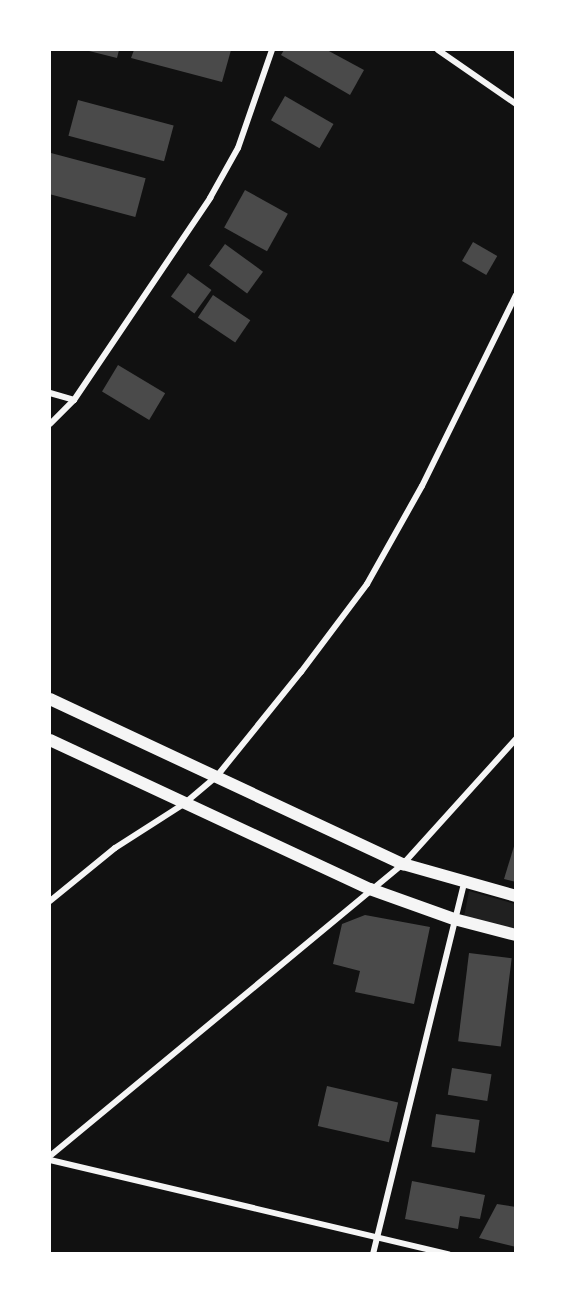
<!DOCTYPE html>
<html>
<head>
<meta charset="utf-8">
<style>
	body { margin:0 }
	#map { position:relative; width:565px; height:1303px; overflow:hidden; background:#111; font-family:Arial,sans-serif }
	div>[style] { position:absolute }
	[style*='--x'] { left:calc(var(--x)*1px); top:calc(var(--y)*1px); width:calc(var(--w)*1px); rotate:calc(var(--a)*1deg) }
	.green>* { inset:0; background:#202020 }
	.building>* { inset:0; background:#4a4a4a; transform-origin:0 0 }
	.minor>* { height:6px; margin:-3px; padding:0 3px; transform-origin:3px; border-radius:3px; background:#f5f5f5 }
	.secondary>* { height:12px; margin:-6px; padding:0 6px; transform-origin:6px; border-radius:6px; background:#f5f5f5 }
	span { translate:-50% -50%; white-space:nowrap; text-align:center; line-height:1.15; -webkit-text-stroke:6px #fff; paint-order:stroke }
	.frame { position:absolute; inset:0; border:51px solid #fff; pointer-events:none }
</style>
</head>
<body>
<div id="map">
	<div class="green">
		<i style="clip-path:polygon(469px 891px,515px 904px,515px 929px,464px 917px)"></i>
	</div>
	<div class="building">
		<i style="clip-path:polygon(85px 50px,119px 50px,117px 58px)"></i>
		<i style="clip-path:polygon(134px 50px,231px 50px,222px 82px,131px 58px)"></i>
		<i style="clip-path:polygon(284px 50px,327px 50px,364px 70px,350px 95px,281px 55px)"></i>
		<i style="left:285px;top:96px;width:56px;height:28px;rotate:30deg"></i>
		<i style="left:78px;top:100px;width:99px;height:37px;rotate:15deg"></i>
		<i style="left:51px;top:153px;width:98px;height:40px;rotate:15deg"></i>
		<i style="left:245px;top:190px;width:49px;height:43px;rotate:29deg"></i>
		<i style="left:473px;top:242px;width:28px;height:22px;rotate:30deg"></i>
		<i style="left:225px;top:244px;width:47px;height:27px;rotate:36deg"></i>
		<i style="left:188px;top:273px;width:29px;height:29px;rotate:36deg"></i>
		<i style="left:213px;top:295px;width:45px;height:27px;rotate:34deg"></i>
		<i style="left:118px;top:365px;width:55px;height:31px;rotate:31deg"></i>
		<i style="clip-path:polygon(515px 843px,516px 843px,516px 882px,504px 879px)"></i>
		<i style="clip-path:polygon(365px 915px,430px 927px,414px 1004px,355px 992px,360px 971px,333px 964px,342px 924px)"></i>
		<i style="left:469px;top:953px;width:43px;height:89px;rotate:7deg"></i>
		<i style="left:452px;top:1068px;width:40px;height:27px;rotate:9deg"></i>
		<i style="left:327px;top:1086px;width:73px;height:41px;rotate:13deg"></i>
		<i style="left:436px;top:1114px;width:44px;height:33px;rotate:8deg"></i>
		<i style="clip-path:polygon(412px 1181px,485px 1195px,480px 1219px,460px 1216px,458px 1229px,405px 1219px)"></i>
		<i style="clip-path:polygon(497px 1204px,516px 1207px,516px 1247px,479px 1238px)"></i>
	</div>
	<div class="minor">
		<i style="--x:438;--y:50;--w:95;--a:34.7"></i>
		<i style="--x:50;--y:393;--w:25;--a:16"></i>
		<i style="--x:50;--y:424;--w:34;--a:-45"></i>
		<i style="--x:74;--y:400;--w:244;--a:-56"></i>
		<i style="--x:210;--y:198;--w:57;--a:-60.8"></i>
		<i style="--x:238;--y:148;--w:104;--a:-70.9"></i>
		<i style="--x:50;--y:901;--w:84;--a:-39.2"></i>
		<i style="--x:115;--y:848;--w:83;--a:-32.7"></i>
		<i style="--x:185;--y:803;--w:42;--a:-40.2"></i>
		<i style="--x:217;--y:776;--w:134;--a:-51.1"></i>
		<i style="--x:301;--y:672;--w:110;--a:-53.1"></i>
		<i style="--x:367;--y:584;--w:112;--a:-60.7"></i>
		<i style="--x:422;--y:486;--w:213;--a:-63.8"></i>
		<i style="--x:50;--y:1156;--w:458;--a:-39.6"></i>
		<i style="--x:403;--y:864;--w:169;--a:-47.9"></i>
		<i style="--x:50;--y:1160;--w:410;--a:13.3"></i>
		<i style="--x:373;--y:1254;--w:382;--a:-76.2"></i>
	</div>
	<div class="secondary">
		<i style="--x:50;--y:699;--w:390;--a:25.1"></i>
		<i style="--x:403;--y:864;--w:117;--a:15.8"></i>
		<i style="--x:50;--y:740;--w:353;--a:25"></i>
		<i style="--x:370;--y:889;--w:89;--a:19.7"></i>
		<i style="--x:454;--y:919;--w:64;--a:14.5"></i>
	</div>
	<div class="frame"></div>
</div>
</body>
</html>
